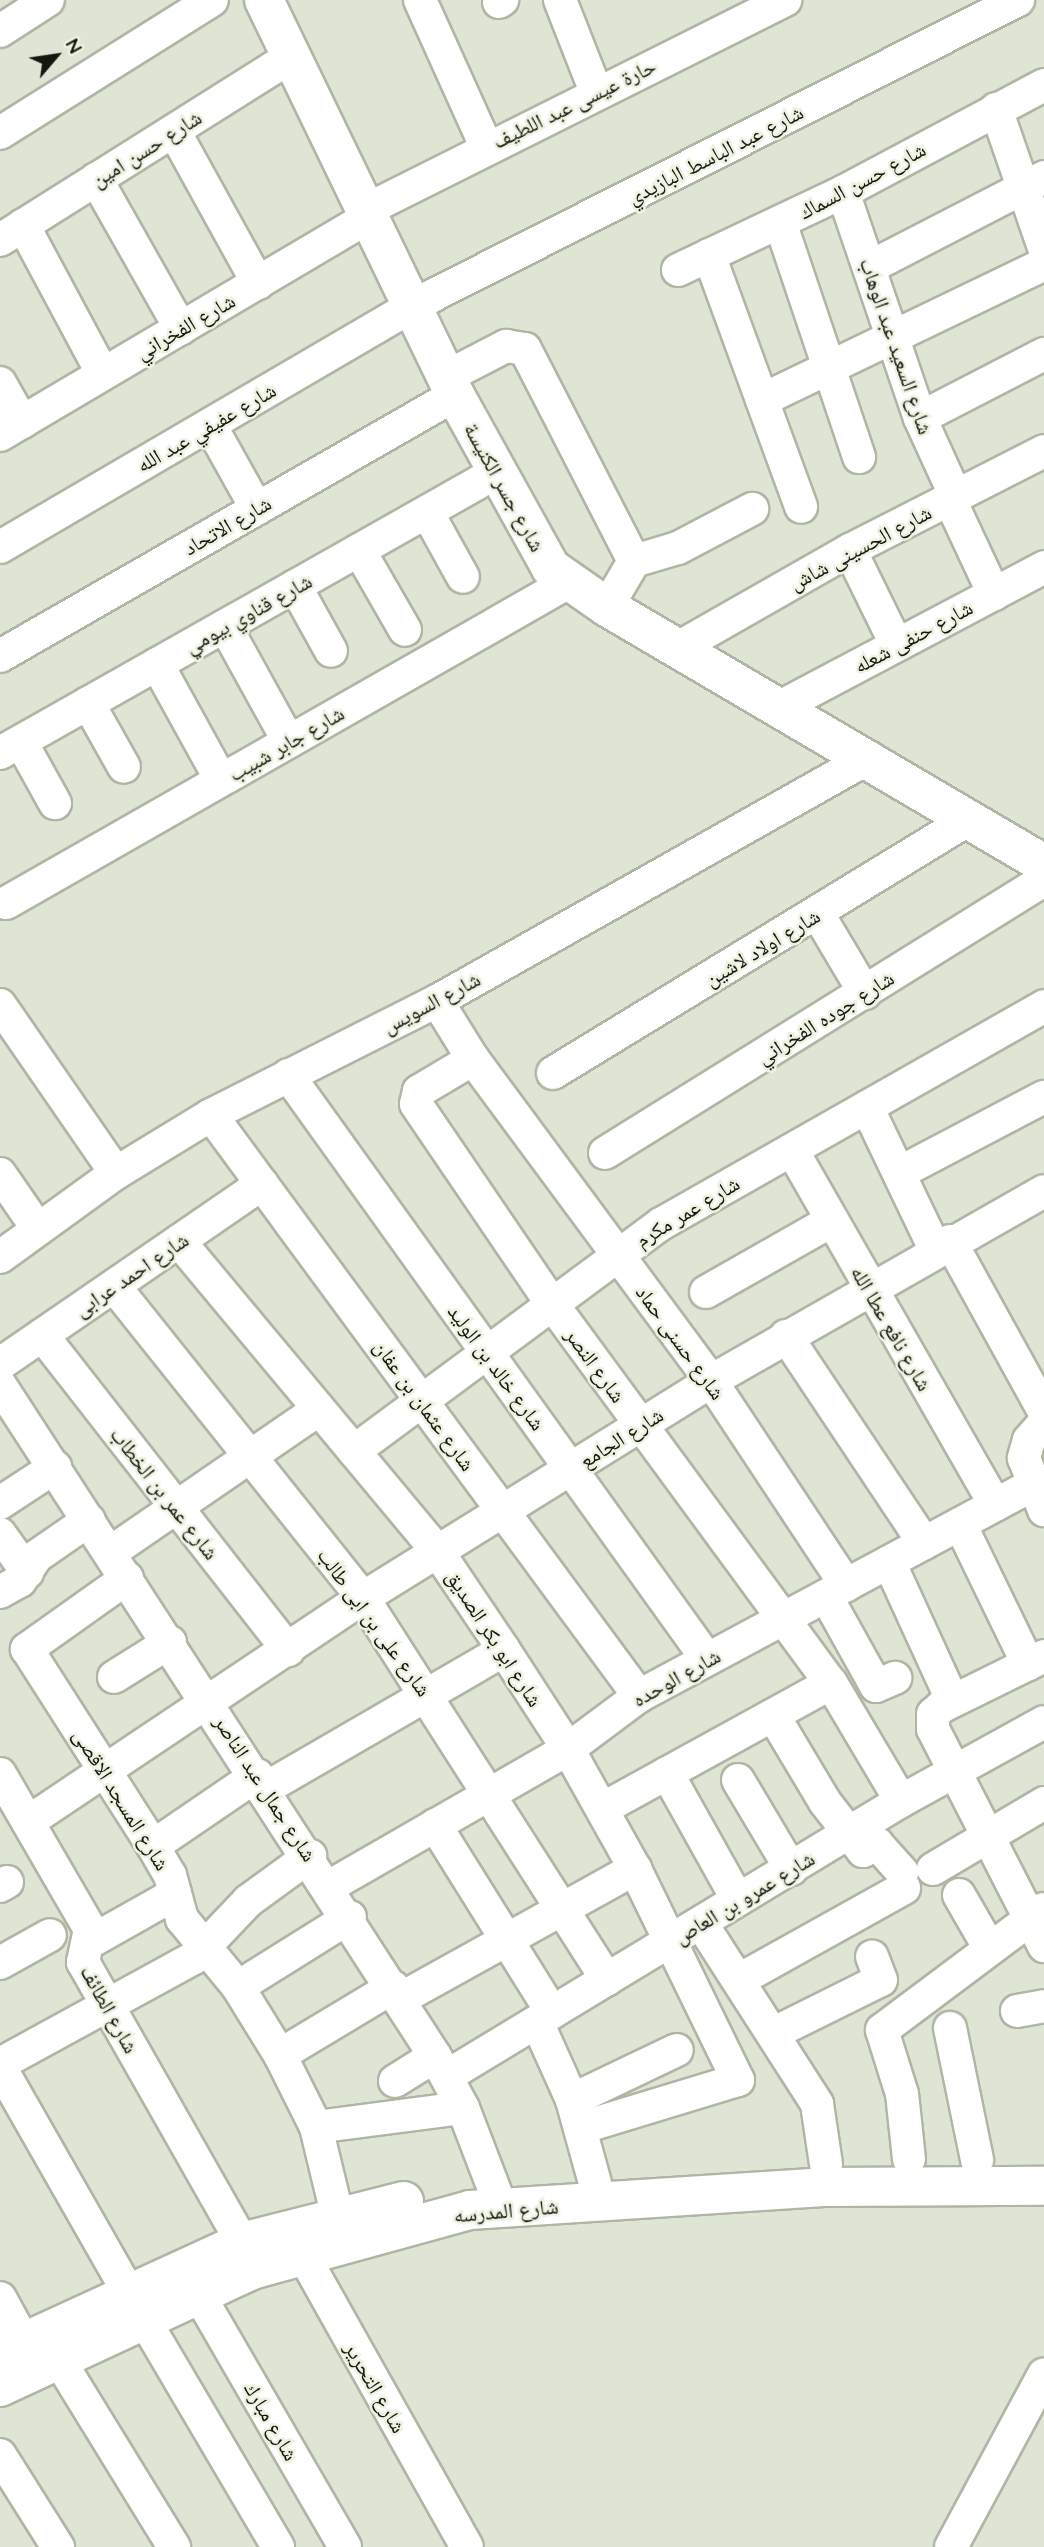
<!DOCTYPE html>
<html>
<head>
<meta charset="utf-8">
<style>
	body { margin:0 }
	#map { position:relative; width:1044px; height:2547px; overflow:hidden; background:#dfe5d4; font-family:Quicksand,"Noto Naskh Arabic",sans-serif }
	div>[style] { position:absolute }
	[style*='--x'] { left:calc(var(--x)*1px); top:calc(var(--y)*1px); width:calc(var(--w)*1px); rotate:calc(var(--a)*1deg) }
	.roads { filter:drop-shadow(2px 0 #b0b5a5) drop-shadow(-2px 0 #b0b5a5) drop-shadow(0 2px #b0b5a5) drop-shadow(0 -2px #b0b5a5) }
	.minor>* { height:32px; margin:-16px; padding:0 16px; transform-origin:16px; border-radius:16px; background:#fff }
	.major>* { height:38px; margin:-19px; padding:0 19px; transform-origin:19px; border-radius:19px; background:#fff }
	span { translate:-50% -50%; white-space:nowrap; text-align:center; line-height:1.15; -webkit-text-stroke:5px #edf2e1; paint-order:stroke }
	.street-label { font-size:21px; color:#141610 }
	.north { position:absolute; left:21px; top:21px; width:70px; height:70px; -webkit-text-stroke:5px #edf2e1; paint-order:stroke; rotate:61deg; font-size:19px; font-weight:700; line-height:28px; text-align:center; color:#141610 }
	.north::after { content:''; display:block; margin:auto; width:24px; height:32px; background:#141610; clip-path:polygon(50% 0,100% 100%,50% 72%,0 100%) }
</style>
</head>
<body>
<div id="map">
	<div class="roads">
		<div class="minor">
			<i style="--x:420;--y:0;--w:160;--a:65.7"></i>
			<i style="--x:560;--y:0;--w:99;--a:68.6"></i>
			<i style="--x:499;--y:2;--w:4;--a:-34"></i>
			<i style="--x:0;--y:31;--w:57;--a:-32.9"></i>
			<i style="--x:996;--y:109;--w:147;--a:70.9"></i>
			<i style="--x:174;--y:131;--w:174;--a:61.1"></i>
			<i style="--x:0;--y:133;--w:250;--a:-32.1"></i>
			<i style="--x:96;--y:179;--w:172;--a:60.5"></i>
			<i style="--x:843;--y:192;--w:239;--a:71.2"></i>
			<i style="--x:920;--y:418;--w:87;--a:65.5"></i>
			<i style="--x:366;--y:210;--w:469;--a:-26.6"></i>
			<i style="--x:780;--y:222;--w:248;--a:71.4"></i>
			<i style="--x:23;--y:225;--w:169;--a:61.8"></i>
			<i style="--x:0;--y:240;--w:345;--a:-32.2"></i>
			<i style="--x:709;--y:255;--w:268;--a:69.9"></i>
			<i style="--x:870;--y:267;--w:196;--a:-27.3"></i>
			<i style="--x:678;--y:270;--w:183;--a:-25.3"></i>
			<i style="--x:843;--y:192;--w:228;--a:-28"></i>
			<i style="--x:446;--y:377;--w:68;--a:-27.3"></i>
			<i style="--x:506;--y:346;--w:19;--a:9"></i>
			<i style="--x:525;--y:349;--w:238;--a:62.8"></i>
			<i style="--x:0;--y:383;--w:45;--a:60.6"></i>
			<i style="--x:762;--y:400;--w:313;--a:-25.7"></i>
			<i style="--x:920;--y:418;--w:140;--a:-27.3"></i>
			<i style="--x:210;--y:425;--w:96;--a:60.8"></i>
			<i style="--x:0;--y:435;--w:429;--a:-30.6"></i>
			<i style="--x:950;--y:500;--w:104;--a:64.9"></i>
			<i style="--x:427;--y:512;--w:74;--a:61"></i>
			<i style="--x:0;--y:547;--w:477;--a:-30.3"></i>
			<i style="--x:412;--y:306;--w:679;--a:-26.79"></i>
			<i style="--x:359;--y:550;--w:92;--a:60.1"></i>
			<i style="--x:850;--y:550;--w:105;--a:63.9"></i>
			<i style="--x:295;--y:586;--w:74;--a:61"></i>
			<i style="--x:607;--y:607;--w:53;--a:-59.6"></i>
			<i style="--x:634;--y:561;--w:46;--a:-16.5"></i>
			<i style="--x:678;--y:548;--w:84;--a:-27.8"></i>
			<i style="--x:225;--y:626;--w:132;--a:61.1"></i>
			<i style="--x:678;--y:648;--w:198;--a:-29.7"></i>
			<i style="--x:850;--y:550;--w:218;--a:-27"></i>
			<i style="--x:0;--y:656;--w:525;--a:-29.84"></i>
			<i style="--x:157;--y:664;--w:132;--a:61.1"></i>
			<i style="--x:88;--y:703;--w:73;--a:60.6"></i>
			<i style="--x:782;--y:706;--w:297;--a:-27.9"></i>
			<i style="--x:21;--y:742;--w:70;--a:60.9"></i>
			<i style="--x:0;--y:753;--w:569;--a:-29.49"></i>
			<i style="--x:6;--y:903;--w:646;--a:-29.7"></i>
			<i style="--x:818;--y:914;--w:92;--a:59.3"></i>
			<i style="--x:437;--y:1001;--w:68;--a:58.2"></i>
			<i style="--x:473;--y:1059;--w:400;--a:53.5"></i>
			<i style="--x:711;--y:1381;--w:245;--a:56.5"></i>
			<i style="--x:0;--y:1005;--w:204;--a:55.4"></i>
			<i style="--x:473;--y:1059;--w:63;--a:149.3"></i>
			<i style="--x:419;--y:1091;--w:13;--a:103"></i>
			<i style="--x:416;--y:1104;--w:238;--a:55.8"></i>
			<i style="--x:550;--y:1301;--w:474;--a:53.7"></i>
			<i style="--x:831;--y:1683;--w:137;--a:59.3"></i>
			<i style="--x:553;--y:1073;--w:487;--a:-31.4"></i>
			<i style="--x:288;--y:1075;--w:719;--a:54.34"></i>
			<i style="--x:867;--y:1107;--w:157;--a:64.4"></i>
			<i style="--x:211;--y:1115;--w:722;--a:53.62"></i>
			<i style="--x:792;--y:1150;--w:409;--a:60.2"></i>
			<i style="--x:605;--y:1153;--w:517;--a:-31.88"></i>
			<i style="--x:899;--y:1173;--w:164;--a:-27.7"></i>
			<i style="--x:0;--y:1174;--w:67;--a:55.4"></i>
			<i style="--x:179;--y:1241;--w:405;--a:50.2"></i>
			<i style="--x:438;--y:1552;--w:118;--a:56"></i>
			<i style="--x:504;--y:1650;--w:118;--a:57.1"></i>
			<i style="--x:568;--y:1749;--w:137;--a:60.8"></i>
			<i style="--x:635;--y:1869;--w:235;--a:64"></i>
			<i style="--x:738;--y:2080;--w:165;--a:163.1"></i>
			<i style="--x:950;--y:1241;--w:194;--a:61.1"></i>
			<i style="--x:0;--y:1257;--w:143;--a:-35.9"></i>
			<i style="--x:116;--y:1173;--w:111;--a:-31.4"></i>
			<i style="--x:211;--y:1115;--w:253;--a:-26.8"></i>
			<i style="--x:437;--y:1001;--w:496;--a:-29.4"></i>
			<i style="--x:114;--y:1286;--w:399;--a:51.4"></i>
			<i style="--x:363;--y:1598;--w:453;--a:57.4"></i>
			<i style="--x:706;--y:1292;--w:144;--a:-29.6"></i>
			<i style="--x:42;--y:1335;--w:400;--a:52"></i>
			<i style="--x:786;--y:1336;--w:249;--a:56.3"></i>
			<i style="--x:0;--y:1364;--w:318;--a:-34.5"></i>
			<i style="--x:0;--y:1385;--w:800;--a:57.05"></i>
			<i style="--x:435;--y:2056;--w:59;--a:61.7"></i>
			<i style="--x:463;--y:2108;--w:106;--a:69"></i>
			<i style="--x:1044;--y:1423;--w:23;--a:131"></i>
			<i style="--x:1029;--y:1440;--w:19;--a:106"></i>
			<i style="--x:1024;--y:1458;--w:56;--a:69"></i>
			<i style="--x:354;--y:1451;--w:382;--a:-36.5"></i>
			<i style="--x:661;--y:1224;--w:441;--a:-29.6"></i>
			<i style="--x:0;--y:1503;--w:66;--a:-33.2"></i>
			<i style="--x:960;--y:1524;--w:156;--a:64.1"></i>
			<i style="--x:0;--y:1534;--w:47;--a:54.6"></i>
			<i style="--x:111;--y:1552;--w:252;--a:-34.5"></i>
			<i style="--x:889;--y:1562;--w:142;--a:65.4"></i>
			<i style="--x:948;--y:1691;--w:11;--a:95"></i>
			<i style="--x:947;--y:1702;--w:18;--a:139"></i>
			<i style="--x:933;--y:1714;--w:15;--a:90"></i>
			<i style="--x:933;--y:1729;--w:244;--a:62.9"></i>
			<i style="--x:127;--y:1578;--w:123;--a:144.6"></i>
			<i style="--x:27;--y:1649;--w:234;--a:57.4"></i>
			<i style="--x:153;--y:1846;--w:34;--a:60"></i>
			<i style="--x:170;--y:1875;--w:46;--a:74.7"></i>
			<i style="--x:182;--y:1919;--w:88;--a:50.5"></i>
			<i style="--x:238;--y:1987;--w:80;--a:58.3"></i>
			<i style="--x:280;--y:2055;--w:80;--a:63.4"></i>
			<i style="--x:316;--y:2127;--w:89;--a:76.4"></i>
			<i style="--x:0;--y:1592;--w:23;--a:-29"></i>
			<i style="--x:20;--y:1581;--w:30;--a:-56"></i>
			<i style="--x:37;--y:1556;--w:63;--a:-34.7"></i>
			<i style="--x:826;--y:1596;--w:103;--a:60.9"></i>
			<i style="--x:876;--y:1686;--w:21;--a:-23"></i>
			<i style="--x:114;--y:1677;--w:66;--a:-32"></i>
			<i style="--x:941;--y:1707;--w:115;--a:-26.3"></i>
			<i style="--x:773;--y:1715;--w:101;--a:59.1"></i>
			<i style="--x:825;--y:1802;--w:62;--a:52.2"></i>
			<i style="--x:863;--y:1851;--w:16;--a:-27"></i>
			<i style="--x:877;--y:1844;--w:38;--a:48"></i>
			<i style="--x:667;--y:1773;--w:145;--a:60.8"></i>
			<i style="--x:0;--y:1774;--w:179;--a:59.9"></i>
			<i style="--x:90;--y:1929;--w:34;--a:102"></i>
			<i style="--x:83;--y:1962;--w:322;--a:60.4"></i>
			<i style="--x:738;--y:1780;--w:104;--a:59.2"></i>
			<i style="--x:266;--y:1788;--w:275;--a:-30.1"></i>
			<i style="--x:602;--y:1809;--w:261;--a:-28.8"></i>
			<i style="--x:28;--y:1822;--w:403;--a:-33.8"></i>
			<i style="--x:363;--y:1598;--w:410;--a:-31.9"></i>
			<i style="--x:711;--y:1381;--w:383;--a:-29.7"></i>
			<i style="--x:435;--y:1825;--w:221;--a:58"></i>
			<i style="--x:153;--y:1846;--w:126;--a:-34.3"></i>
			<i style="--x:933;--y:1869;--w:129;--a:-30.7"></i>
			<i style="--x:0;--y:1886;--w:8;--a:-30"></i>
			<i style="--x:330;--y:1886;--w:275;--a:-29.9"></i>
			<i style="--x:568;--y:1749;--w:89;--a:-36.7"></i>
			<i style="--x:639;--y:1696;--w:447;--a:-28.2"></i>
			<i style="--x:959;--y:1895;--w:60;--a:60"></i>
			<i style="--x:701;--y:1923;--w:215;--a:57.3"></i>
			<i style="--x:817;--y:2104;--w:61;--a:81.5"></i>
			<i style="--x:88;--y:1943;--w:100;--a:-29.4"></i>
			<i style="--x:0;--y:1963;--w:57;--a:-29.2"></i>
			<i style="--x:739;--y:1980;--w:189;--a:-29.1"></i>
			<i style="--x:238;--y:1987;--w:132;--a:-32"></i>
			<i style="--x:400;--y:1999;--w:269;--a:-29"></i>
			<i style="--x:1017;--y:2011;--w:27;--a:-10"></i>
			<i style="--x:537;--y:2022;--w:85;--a:65.8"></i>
			<i style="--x:572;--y:2100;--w:86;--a:74.5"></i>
			<i style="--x:950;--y:2028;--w:135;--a:78.4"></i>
			<i style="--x:774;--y:2033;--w:119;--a:-26.4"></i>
			<i style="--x:881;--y:1980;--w:25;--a:-111"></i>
			<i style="--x:280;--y:2055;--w:132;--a:-31"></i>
			<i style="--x:0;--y:2064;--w:221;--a:-28.7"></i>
			<i style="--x:194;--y:1958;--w:79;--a:-46.5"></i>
			<i style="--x:248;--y:1901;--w:77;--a:-36"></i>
			<i style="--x:0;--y:2067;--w:262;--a:60.3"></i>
			<i style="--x:447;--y:2076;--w:531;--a:-31.2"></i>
			<i style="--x:901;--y:1801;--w:163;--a:-28.9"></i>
			<i style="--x:395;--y:2081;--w:47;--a:-32"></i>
			<i style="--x:572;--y:2100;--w:116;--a:-25.5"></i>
			<i style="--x:316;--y:2127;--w:148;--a:-7.4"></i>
			<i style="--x:909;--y:2159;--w:65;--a:-96.1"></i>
			<i style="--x:902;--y:2094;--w:67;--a:-107.4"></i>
			<i style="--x:882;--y:2030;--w:202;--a:-36.8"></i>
			<i style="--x:293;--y:2237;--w:355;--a:60.7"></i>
			<i style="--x:199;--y:2295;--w:291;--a:59.9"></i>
			<i style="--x:0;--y:2298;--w:50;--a:61.4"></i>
			<i style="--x:145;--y:2321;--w:262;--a:59.5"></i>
			<i style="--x:59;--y:2360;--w:220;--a:58.4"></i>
			<i style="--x:0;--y:2455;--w:109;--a:57.8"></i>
			<i style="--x:951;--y:2547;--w:196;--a:-61.7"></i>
		</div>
		<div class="major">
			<i style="--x:264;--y:0;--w:439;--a:64.2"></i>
			<i style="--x:455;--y:395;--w:198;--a:61"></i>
			<i style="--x:551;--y:568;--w:68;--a:34.9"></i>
			<i style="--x:607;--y:607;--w:507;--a:30.46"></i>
			<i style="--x:0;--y:2353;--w:266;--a:-24.6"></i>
			<i style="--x:242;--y:2242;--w:167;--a:-14.2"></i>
			<i style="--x:0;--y:2387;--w:278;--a:-24.9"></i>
			<i style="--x:252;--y:2270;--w:226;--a:-15.4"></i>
			<i style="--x:470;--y:2210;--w:358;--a:-3.7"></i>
			<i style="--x:827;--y:2187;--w:217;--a:-0.3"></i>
		</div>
	</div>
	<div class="street-label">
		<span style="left:574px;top:103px;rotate:-26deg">حارة عيسى عبد اللطيف</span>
		<span style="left:146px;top:148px;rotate:-32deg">شارع حسن امين</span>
		<span style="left:715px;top:154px;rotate:-27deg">شارع عبد الباسط البازيدي</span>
		<span style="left:862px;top:180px;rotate:-28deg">شارع حسن السماك</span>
		<span style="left:185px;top:326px;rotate:-30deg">شارع الفخراني</span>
		<span style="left:897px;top:346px;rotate:71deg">شارع السعيد عبد الوهاب</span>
		<span style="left:206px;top:427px;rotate:-30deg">شارع عفيفي عبد الله</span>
		<span style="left:505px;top:487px;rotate:61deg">شارع جسر الكنيسة</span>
		<span style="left:227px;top:525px;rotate:-30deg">شارع الاتحاد</span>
		<span style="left:860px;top:547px;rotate:-28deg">شارع الحسينى شاش</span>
		<span style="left:248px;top:613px;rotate:-29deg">شارع قناوي بيومي</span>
		<span style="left:913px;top:636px;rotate:-28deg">شارع حنفى شعله</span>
		<span style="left:286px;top:743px;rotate:-30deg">شارع جابر شبيب</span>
		<span style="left:762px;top:947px;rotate:-31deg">شارع اولاد لاشين</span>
		<span style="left:431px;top:1002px;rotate:-28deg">شارع السويس</span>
		<span style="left:825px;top:1017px;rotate:-32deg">شارع جوده الفخراني</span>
		<span style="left:687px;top:1211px;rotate:-31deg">شارع عمر مكرم</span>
		<span style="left:131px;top:1274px;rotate:-34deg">شارع احمد عرابى</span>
		<span style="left:892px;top:1328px;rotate:60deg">شارع نافع عطا الله</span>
		<span style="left:681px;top:1342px;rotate:54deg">شارع حسنى حماد</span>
		<span style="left:596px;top:1365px;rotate:54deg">شارع النصر</span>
		<span style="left:497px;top:1367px;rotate:54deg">شارع خالد بن الوليد</span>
		<span style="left:425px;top:1405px;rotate:54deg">شارع عثمان بن عفان</span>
		<span style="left:621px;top:1437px;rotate:-32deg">شارع الجامع</span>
		<span style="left:165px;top:1493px;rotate:52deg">شارع عمر بن الخطاب</span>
		<span style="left:375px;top:1622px;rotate:54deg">شارع على بن ابى طالب</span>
		<span style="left:495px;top:1638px;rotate:57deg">شارع ابو بكر الصديق</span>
		<span style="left:676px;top:1677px;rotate:-29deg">شارع الوحده</span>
		<span style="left:266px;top:1788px;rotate:57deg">شارع جمال عبد الناصر</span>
		<span style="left:122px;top:1799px;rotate:58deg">شارع المسجد الاقصى</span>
		<span style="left:744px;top:1897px;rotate:-31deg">شارع عمرو بن العاص</span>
		<span style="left:110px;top:2009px;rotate:61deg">شارع الطائف</span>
		<span style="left:506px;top:2210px;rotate:-5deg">شارع المدرسه</span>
		<span style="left:376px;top:2387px;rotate:60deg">شارع التحرير</span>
		<span style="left:272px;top:2421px;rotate:60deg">شارع مبارك</span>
	</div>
	<div class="north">N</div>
</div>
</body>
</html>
